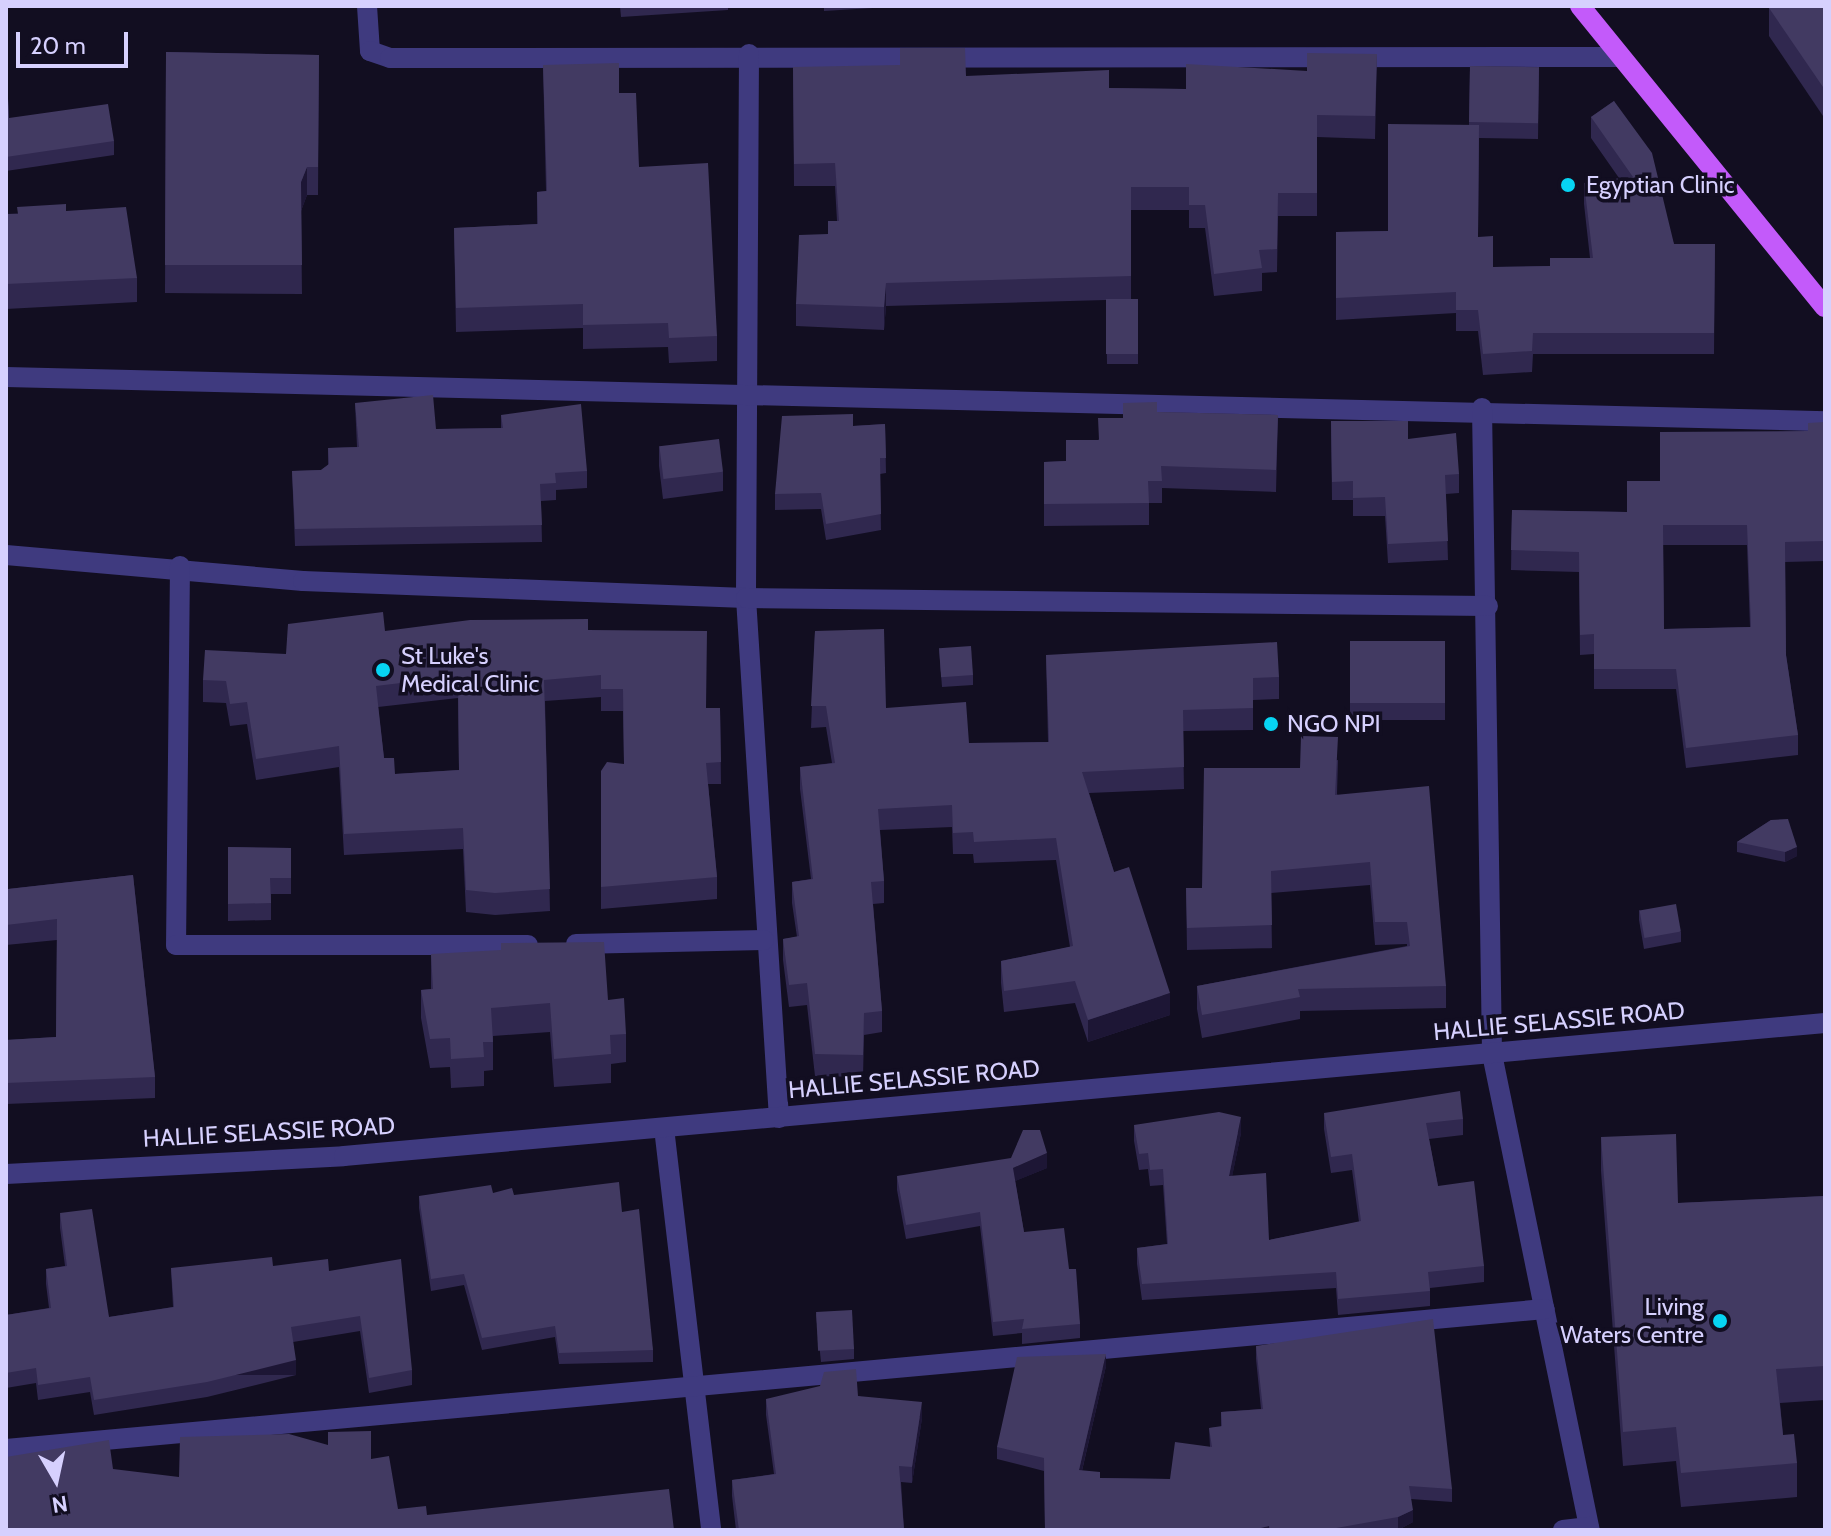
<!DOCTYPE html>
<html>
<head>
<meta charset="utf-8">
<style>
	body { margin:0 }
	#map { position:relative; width:1831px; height:1536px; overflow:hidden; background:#120e21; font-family:Cabin,sans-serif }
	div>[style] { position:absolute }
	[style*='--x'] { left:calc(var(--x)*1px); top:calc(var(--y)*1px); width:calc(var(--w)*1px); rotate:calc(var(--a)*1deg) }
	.street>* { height:20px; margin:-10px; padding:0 10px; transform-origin:10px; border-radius:10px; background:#3f3a7f }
	.primary>* { height:20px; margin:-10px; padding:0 10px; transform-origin:10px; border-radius:10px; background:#c35afa }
	.wall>* { inset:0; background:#30284f; transform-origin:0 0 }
	.shaded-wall>* { inset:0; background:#1d1635; transform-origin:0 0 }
	.building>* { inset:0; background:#423a62; transform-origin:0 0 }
	.dots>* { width:22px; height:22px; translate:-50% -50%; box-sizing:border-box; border:4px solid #120e21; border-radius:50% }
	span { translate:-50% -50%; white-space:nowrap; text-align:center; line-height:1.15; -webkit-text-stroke:7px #120e21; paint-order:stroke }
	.poi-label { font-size:24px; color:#d6d0fe }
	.left { translate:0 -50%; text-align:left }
	.right { translate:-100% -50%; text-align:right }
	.street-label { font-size:24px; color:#d6d0fe }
	.frame { position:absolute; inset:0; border:8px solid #d6d0fe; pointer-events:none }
	.north { position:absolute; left:16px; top:1440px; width:80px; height:80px; -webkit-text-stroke:6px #120e21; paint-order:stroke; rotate:171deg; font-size:22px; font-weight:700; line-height:32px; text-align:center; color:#d6d0fe }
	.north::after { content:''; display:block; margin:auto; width:28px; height:36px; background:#d6d0fe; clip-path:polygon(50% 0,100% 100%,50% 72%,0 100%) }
	.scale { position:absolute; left:16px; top:32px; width:112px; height:36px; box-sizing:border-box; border:4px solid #d6d0fe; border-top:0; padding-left:10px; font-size:24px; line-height:28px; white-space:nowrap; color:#d6d0fe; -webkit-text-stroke:6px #120e21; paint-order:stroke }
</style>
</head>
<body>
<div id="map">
	<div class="street">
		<i style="--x:367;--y:6;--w:45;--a:86.2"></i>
		<i style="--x:370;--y:51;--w:21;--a:19"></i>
		<i style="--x:390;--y:58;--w:1229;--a:-0.05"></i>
		<i style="--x:749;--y:54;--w:544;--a:90.32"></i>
		<i style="--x:746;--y:598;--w:521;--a:86.37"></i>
		<i style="--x:6;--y:377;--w:1820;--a:1.39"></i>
		<i style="--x:1482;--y:408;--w:646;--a:89.11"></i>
		<i style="--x:1492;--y:1054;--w:486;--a:78.4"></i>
		<i style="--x:6;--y:555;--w:298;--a:5"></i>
		<i style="--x:303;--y:581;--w:443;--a:2.2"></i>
		<i style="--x:746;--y:598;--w:742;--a:0.62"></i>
		<i style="--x:180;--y:566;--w:379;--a:90.6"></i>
		<i style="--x:176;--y:945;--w:352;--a:0"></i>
		<i style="--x:576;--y:944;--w:188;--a:-1.2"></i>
		<i style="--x:664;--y:1128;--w:405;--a:83.3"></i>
		<i style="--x:6;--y:1174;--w:338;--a:-3"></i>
		<i style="--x:344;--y:1156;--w:1487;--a:-5.13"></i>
		<i style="--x:6;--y:1449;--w:1545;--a:-5.2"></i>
		<i style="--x:1563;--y:1530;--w:26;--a:-7"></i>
	</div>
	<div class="primary">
		<i style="--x:1580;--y:6;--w:388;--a:50.9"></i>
	</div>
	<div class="wall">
		<i style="clip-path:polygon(620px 6px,728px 6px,728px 10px,621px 17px)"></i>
		<i style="clip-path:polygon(824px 6px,889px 6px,889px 7px,824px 11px)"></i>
		<i style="clip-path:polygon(1825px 6px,1825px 115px,1823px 116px,1769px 36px,1769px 8px)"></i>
		<i style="clip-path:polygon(166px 52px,319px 55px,318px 195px,307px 195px,301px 211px,302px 294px,165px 293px)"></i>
		<i style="clip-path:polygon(1377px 54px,1375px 139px,1317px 137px,1317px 216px,1278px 216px,1277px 272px,1262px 273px,1262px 291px,1214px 296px,1205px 228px,1189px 228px,1189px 210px,1131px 210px,1131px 299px,1138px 299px,1138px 364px,1107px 364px,1106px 300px,886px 306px,884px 330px,796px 326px,796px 304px,828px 234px,837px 221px,835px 186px,794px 186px,793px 67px,966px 76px,1109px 88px,1186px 89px,1307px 71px)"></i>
		<i style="clip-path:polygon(6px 59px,9px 118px,114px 141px,114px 155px,6px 171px)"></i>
		<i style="clip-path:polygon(543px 65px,619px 93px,639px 167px,717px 336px,717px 361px,669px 363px,668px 347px,583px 349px,583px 328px,456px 332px,454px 228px,537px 224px,537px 192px,546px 191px)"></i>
		<i style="clip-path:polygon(1470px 66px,1539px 67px,1538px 139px,1479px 138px,1478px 237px,1493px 267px,1550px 266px,1590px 258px,1584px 204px,1584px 183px,1619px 178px,1591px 138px,1591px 117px,1614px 101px,1674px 244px,1715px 244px,1714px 354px,1533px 354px,1532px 372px,1483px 375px,1478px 331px,1456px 331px,1456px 313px,1336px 320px,1336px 232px,1388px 231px,1469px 125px)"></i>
		<i style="clip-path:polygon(66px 211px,137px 278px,137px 302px,6px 309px,6px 214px)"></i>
		<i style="clip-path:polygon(355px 403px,436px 429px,501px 428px,501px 415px,587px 471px,587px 488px,556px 490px,556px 500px,541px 501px,542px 542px,295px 546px,292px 471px,321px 470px,328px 465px,328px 448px,357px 447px)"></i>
		<i style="clip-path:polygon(1157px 412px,1278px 415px,1276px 492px,1162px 488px,1162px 503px,1149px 503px,1149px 525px,1044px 526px,1044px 462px,1066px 461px,1098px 440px,1123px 418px)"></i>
		<i style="clip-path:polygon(1331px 421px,1408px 439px,1459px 474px,1459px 493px,1446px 494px,1448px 560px,1388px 563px,1385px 516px,1353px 516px,1353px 500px,1332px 500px)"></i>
		<i style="clip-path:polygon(evenodd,1825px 422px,1825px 561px,1785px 562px,1786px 655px,1798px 735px,1798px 755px,1686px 768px,1676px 689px,1594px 689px,1594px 654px,1580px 655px,1579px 572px,1511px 570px,1512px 510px,1627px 512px,1660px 481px,1808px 431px,1825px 422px,1663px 545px,1747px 545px,1750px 627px,1664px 629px,1663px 545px)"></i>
		<i style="clip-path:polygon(885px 424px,886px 473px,880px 474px,881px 530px,826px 540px,821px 509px,775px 510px,775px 494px,853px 426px)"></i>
		<i style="clip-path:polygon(659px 446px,723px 472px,723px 491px,663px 499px,659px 466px)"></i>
		<i style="clip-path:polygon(evenodd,588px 630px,706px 708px,720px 708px,721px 784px,708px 784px,717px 877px,717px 899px,601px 909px,601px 771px,624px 764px,623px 711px,601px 711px,601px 697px,545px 701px,550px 911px,495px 915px,466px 912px,463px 849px,344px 855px,339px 767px,256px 780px,247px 724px,230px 726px,226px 703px,203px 702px,203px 680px,286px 654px,385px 631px,588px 630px,458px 698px,459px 770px,395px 774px,384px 758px,378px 707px,458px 698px)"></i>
		<i style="clip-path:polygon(815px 631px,886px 708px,969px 743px,1048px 742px,1046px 655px,1279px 677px,1279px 699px,1253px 700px,1253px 730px,1183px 731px,1184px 789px,1089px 793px,1114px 872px,1170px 1015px,1088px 1042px,1075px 1003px,1004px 1012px,1001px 983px,1001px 961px,1070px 947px,1056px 860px,974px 863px,973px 854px,953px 854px,952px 827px,880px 830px,884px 881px,884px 903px,873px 904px,882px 1011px,882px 1032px,864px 1035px,863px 1077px,815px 1076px,807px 1005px,789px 1007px,783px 960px,783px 939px,797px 937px,792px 903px,792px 882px,811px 879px,800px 789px,800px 767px,832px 763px,826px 727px,811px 728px)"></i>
		<i style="left:1445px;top:641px;width:79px;height:95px;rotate:90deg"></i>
		<i style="clip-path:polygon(939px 648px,973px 675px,973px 685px,942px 687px)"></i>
		<i style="clip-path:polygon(1338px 760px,1337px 794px,1446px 986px,1446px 1008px,1300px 1011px,1300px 1019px,1202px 1038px,1197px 1009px,1197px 986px,1407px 946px,1407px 944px,1375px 945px,1370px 885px,1271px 893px,1272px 948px,1187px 950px,1186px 888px,1202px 888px,1300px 768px)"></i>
		<i style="clip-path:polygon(1771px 820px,1797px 856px,1785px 862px,1737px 852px,1737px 842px)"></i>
		<i style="clip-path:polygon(228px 847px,291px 848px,291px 894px,271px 894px,271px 920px,228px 921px)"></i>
		<i style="clip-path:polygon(133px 875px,155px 1077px,155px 1098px,6px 1104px,6px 1040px,56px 1037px,57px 940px,6px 945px,6px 877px,8px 889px)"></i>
		<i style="clip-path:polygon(1639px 910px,1681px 932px,1681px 942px,1644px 949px,1639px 920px)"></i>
		<i style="clip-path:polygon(431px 954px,608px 1000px,626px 1034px,626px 1062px,611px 1064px,611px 1083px,554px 1087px,550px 1032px,493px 1036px,493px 1070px,484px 1071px,484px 1086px,451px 1088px,450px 1067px,430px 1068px,421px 1018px,421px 990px,431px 989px)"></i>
		<i style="clip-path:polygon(1324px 1113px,1463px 1119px,1463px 1135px,1429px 1139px,1438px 1186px,1484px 1266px,1484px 1282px,1430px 1288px,1430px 1306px,1338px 1315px,1336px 1288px,1142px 1300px,1137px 1264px,1137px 1248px,1167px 1244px,1163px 1185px,1150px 1186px,1148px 1169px,1139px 1170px,1134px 1141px,1134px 1125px,1241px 1133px,1232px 1176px,1269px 1240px,1359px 1222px,1352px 1170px,1331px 1173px,1324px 1129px)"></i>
		<i style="clip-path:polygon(1601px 1137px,1678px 1203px,1825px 1196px,1825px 1400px,1780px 1403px,1783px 1435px,1797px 1463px,1797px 1497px,1681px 1507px,1676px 1461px,1623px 1466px,1601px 1171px)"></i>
		<i style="clip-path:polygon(1047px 1168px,1015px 1181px,1024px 1232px,1069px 1269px,1080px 1324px,1080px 1338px,1022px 1344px,1022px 1333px,993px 1336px,980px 1226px,906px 1239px,897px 1190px,897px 1176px)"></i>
		<i style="clip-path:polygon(493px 1193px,622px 1212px,653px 1350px,653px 1362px,559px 1364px,555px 1337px,482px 1350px,464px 1285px,431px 1291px,419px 1208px,419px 1196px)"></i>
		<i style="clip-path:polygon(60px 1213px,109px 1317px,173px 1307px,171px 1268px,273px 1266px,329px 1271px,412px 1370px,412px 1385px,369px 1393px,360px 1331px,293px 1342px,296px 1375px,207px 1397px,94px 1415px,90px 1392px,38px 1400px,36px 1383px,6px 1388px,6px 1315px,49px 1308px,46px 1284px,46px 1269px,65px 1266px,60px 1228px)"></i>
		<i style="clip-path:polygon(816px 1314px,854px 1349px,854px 1359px,821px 1362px)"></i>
		<i style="clip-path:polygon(1256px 1346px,1452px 1489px,1452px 1502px,1411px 1499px,1413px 1522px,1398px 1530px,1045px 1530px,1044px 1471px,997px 1459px,997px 1447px,1106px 1366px,1082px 1471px,1100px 1478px,1170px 1479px,1210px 1447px,1209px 1428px,1221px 1427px,1221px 1412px,1261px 1409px,1256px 1359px)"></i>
		<i style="clip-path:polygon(858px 1396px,922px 1418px,912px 1483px,901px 1482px,904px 1530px,736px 1530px,732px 1496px,732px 1480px,774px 1474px,766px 1415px,766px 1399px)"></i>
	</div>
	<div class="shaded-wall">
		<i style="left:1825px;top:86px;width:29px;height:2px;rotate:90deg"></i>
		<i style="clip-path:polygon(307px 167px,307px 195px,301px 211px,301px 182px)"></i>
		<i style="clip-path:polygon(886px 283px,886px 306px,884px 330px,884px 307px)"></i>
		<i style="clip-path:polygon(1797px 847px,1797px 856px,1785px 862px,1785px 852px)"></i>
		<i style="clip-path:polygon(1170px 993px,1170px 1015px,1088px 1042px,1088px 1020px)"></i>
		<i style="clip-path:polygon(1241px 1117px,1241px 1133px,1229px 1192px,1229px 1176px)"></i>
		<i style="clip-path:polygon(1047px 1153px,1047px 1168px,1013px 1182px,1013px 1168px)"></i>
		<i style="clip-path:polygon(1106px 1354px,1106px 1366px,1079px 1483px,1079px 1470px)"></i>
		<i style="left:296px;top:1360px;width:15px;height:92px;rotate:90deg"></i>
		<i style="clip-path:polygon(922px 1402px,922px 1418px,912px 1483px,912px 1467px)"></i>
		<i style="clip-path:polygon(1413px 1510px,1413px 1522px,1398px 1530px,1398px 1517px)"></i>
		<i style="clip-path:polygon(1269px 1526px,1269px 1530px,1252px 1530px)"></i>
	</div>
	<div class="building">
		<i style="clip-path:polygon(1772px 6px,1825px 6px,1825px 86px,1823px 87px,1769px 8px)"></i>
		<i style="clip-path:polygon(900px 48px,965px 48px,966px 76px,1109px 70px,1109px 88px,1186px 89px,1186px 64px,1307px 71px,1307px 53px,1377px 54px,1375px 116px,1317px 115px,1317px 193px,1278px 193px,1277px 249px,1259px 250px,1262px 268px,1214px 274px,1205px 205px,1189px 205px,1189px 187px,1131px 187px,1131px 276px,886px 283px,884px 307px,796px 304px,799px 235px,828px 234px,828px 221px,839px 221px,835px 163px,794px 164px,793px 67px,900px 65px)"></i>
		<i style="clip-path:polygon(166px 52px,319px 55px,318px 167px,307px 167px,301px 182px,302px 265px,165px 265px)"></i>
		<i style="clip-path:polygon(6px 59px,9px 118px,108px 104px,114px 141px,6px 157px)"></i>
		<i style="clip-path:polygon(619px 63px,619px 93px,636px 93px,639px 167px,708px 163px,717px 336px,669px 338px,668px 323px,583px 325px,583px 304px,456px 308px,454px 228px,538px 224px,537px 192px,547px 191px,543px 65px)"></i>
		<i style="left:1470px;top:66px;width:69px;height:56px;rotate:1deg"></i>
		<i style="clip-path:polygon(1614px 101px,1652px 153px,1674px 244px,1715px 244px,1714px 333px,1533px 333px,1532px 351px,1483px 354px,1478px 310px,1456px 310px,1456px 292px,1336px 298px,1336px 232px,1388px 231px,1388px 124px,1479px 125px,1478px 237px,1493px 236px,1493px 267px,1550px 266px,1550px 258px,1593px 258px,1584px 183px,1633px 177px,1591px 117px)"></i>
		<i style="clip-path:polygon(66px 204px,66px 211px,126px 207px,137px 278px,6px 284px,6px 214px,18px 214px,17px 207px)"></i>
		<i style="left:1106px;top:299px;width:32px;height:55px"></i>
		<i style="clip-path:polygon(433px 395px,436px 429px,503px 428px,501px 415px,581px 404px,587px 471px,555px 473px,556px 483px,540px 484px,542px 525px,295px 529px,292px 471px,321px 470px,329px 464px,328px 448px,359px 447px,355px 403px)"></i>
		<i style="clip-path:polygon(1157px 402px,1157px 412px,1278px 415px,1276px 470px,1161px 466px,1162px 481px,1148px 481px,1149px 503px,1044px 504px,1044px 462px,1066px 461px,1066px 440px,1099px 440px,1098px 418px,1123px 418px,1123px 403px)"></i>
		<i style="clip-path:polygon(853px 414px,853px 426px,885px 424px,886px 458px,880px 458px,881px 514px,826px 524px,821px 493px,775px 494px,782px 416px)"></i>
		<i style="clip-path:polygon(1331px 421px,1408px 421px,1408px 439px,1456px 433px,1459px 474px,1445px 475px,1448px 541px,1388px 544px,1385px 497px,1353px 498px,1353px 481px,1332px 482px)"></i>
		<i style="clip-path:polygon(evenodd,1825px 422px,1825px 541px,1785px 542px,1786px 655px,1798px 735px,1686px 748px,1676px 669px,1594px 669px,1594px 634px,1580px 635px,1579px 552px,1511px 550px,1512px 510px,1627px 512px,1627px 481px,1660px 481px,1660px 432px,1808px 431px,1808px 423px,1825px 422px,1663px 525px,1747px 525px,1751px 627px,1664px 629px,1663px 525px)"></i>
		<i style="left:719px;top:439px;width:33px;height:60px;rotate:83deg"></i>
		<i style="clip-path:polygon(evenodd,383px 612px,385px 631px,470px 620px,588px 619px,588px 630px,707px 631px,706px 708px,720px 708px,721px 762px,706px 763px,717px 877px,601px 887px,601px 771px,607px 762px,624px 764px,623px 689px,601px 689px,601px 675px,544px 680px,550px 889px,495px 893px,466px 890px,463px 828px,344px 834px,339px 746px,256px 759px,247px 702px,230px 704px,226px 681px,203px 680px,205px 650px,286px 654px,288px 624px,383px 612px,458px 676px,459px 770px,395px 774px,394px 758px,384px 758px,376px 686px,458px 676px)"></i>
		<i style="clip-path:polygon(884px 629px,886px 708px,966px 702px,969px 743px,1049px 742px,1046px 655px,1277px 642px,1279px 677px,1253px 678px,1253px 708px,1183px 710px,1184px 767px,1082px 772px,1114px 872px,1129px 867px,1170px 993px,1088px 1020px,1075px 981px,1004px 991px,1001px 961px,1073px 946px,1056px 838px,974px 842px,973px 832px,953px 833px,952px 805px,878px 809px,884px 881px,871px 882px,882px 1011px,864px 1013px,863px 1055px,815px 1054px,807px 983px,789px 985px,783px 939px,799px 936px,792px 882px,813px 879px,800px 767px,835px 763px,826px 706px,811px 706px,815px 631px)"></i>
		<i style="left:1445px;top:641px;width:62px;height:95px;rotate:90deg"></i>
		<i style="left:971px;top:646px;width:29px;height:32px;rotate:86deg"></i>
		<i style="clip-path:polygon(1301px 736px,1338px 737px,1335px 795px,1429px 786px,1446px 986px,1298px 989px,1300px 997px,1202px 1015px,1197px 986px,1410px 946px,1407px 922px,1375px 922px,1370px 862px,1271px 871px,1272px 925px,1187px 928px,1186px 888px,1202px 888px,1204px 768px,1300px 768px)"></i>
		<i style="clip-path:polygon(1788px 819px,1797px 847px,1785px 852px,1737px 842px,1771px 820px)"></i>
		<i style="clip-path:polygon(228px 847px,291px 848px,291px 878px,270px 878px,271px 903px,228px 904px)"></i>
		<i style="clip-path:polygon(133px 875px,155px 1077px,6px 1083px,6px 1040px,56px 1037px,57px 919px,6px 925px,6px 877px,8px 889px)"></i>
		<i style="left:1676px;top:904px;width:28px;height:37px;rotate:80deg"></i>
		<i style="clip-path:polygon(604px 942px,608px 1000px,624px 998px,626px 1034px,610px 1035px,611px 1054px,554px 1059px,550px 1003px,491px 1008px,493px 1042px,483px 1042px,484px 1057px,451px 1059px,450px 1038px,430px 1039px,421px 990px,433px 989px,431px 954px,501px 950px,501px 943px)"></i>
		<i style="clip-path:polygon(1460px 1091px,1463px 1119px,1426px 1123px,1438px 1186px,1474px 1181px,1484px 1266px,1428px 1272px,1430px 1291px,1338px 1299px,1336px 1272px,1142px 1284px,1137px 1248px,1168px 1244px,1163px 1169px,1150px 1170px,1148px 1153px,1139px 1154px,1134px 1125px,1219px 1112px,1241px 1117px,1229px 1176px,1266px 1173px,1269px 1240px,1361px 1221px,1352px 1154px,1331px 1157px,1324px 1113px)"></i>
		<i style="clip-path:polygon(1023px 1130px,1040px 1130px,1047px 1153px,1013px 1168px,1024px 1232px,1064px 1228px,1069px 1269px,1076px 1269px,1080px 1324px,1022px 1329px,1024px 1319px,993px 1322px,980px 1212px,906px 1225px,897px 1176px,1011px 1158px)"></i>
		<i style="clip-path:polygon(1676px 1134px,1678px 1203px,1825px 1196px,1825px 1366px,1776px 1369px,1783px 1435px,1794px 1434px,1797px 1463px,1681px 1473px,1676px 1427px,1623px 1432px,1601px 1137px)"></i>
		<i style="clip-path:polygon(619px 1182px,622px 1212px,639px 1209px,653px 1350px,559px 1353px,555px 1326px,482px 1338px,464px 1274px,431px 1279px,419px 1196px,491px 1185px,493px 1193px,512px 1188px,514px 1195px)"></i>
		<i style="clip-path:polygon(92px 1209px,109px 1317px,174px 1307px,171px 1268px,272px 1257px,273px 1266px,328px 1259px,329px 1271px,401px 1259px,412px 1370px,369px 1378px,360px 1316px,291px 1327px,296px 1360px,207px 1382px,94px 1400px,90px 1377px,38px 1385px,36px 1368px,6px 1373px,6px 1315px,51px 1308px,46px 1269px,67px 1266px,60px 1213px)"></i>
		<i style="left:852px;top:1310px;width:39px;height:36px;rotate:87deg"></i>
		<i style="clip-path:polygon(1433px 1319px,1452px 1489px,1409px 1486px,1413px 1510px,1398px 1517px,1325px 1530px,1270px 1530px,1269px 1526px,1252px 1530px,1045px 1530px,1044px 1458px,997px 1447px,1017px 1357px,1106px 1354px,1079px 1470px,1100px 1472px,1100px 1478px,1170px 1479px,1175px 1442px,1212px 1447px,1209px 1428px,1222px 1426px,1221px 1412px,1263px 1409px,1256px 1346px)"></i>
		<i style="clip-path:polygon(856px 1369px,858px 1396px,922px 1402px,912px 1467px,899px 1466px,904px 1530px,739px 1530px,732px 1480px,776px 1474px,766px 1399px,820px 1386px,824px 1372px)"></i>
		<i style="clip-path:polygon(371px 1431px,371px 1459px,389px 1456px,398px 1509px,426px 1506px,427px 1515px,669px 1489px,674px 1530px,6px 1530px,6px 1457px,109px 1440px,113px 1469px,179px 1477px,180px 1437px,289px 1434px,328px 1445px,328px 1432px)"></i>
	</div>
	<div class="dots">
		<i style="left:1568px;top:185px;background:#07d4f3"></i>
		<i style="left:383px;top:670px;background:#07d4f3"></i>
		<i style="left:1271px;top:724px;background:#07d4f3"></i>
		<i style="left:1720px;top:1321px;background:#07d4f3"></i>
	</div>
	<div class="poi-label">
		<span class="left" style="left:1586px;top:185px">Egyptian Clinic</span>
		<span class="left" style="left:401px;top:670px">St Luke's<br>Medical Clinic</span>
		<span class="left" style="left:1287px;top:724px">NGO NPI</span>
		<span class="right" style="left:1704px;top:1321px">Living<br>Waters Centre</span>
	</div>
	<div class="street-label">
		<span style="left:1559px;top:1021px;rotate:-5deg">HALLIE SELASSIE ROAD</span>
		<span style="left:914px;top:1079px;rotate:-5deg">HALLIE SELASSIE ROAD</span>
		<span style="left:269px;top:1132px;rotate:-3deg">HALLIE SELASSIE ROAD</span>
	</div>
	<div class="frame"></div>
	<div class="north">N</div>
	<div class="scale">20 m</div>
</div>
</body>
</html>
